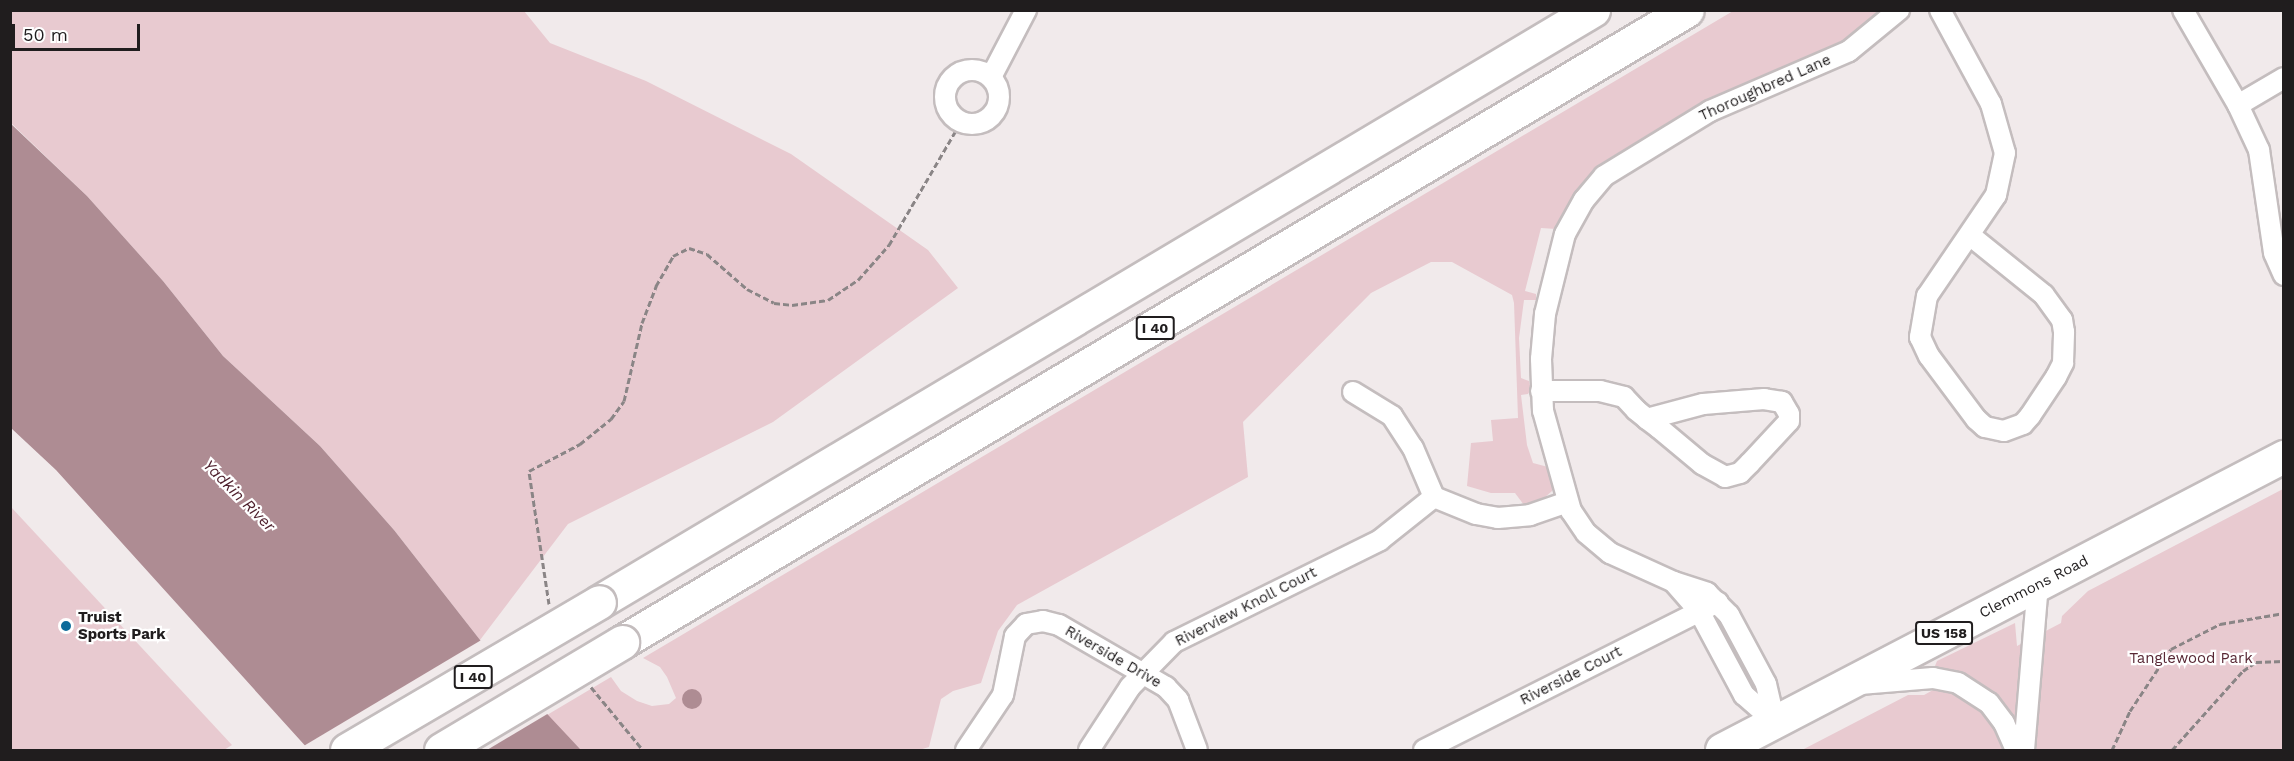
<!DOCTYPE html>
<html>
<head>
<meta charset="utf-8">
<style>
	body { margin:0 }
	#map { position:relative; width:2294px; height:761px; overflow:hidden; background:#f1eaeb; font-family:"Work Sans",sans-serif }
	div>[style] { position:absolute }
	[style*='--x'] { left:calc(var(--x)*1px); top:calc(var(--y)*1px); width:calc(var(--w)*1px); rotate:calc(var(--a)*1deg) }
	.green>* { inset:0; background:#e8cad0 }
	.water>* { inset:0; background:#ae8c93 }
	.round { border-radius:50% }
	.pier>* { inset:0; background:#f1eaeb }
	.path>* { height:3px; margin-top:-1.5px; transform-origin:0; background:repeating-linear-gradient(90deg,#8a8586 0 6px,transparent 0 9px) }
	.roads { filter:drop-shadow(2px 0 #c4bdbe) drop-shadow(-2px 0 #c4bdbe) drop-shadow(0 2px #c4bdbe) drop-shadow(0 -2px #c4bdbe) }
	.minor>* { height:20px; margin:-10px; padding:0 10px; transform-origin:10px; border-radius:10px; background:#fff }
	.minor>.ring { margin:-10px; padding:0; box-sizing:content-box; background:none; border:20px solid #fff; border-radius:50% }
	.primary>* { height:32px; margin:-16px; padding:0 16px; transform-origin:16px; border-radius:16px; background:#fff }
	.motorway>* { height:33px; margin:-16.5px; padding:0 16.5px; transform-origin:16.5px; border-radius:16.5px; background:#fff }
	.bridges { filter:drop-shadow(2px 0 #c4bdbe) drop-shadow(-2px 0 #c4bdbe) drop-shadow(0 2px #c4bdbe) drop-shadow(0 -2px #c4bdbe) }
	.motorway-bridge>* { height:33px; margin:-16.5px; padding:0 16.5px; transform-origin:16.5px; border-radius:16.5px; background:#fff }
	.dots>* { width:16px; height:16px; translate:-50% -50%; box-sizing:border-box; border:3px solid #fff; border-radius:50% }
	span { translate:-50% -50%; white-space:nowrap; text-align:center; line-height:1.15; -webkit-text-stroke:4.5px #fff; paint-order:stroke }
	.shield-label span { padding:2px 4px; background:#fff; border:2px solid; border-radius:4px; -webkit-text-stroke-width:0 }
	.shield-label { font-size:14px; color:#201d1e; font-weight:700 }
	.street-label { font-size:15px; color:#201d1e }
	.poi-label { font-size:15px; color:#201d1e; font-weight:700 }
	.left { translate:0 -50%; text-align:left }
	.park-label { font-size:15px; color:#582835 }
	.water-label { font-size:16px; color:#4d1e2b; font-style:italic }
	.frame { position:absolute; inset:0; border:12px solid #201d1e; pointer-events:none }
	.scale { position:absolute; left:12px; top:24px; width:128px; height:27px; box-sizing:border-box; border:3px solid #201d1e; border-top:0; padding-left:8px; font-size:18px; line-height:21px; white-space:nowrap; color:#201d1e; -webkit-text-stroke:4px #fff; paint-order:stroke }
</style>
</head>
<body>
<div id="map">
	<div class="green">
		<i style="clip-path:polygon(11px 11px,524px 11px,550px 43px,646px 81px,791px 154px,928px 250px,958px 288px,773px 422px,568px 524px,480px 640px,394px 530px,320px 446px,223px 356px,163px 281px,87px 196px,11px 123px)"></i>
		<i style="clip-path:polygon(1733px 11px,1883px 11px,1828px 52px,1698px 109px,1613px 156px,1583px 182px,1556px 229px,1541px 228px,1525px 291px,1536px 294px,1536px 300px,1524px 300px,1519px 338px,1521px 378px,1529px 381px,1531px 389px,1528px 394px,1521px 395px,1527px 445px,1533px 463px,1548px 467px,1552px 478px,1552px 491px,1543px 499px,1524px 505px,1515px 493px,1491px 493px,1467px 486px,1471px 443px,1493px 441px,1491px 420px,1518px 418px,1514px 303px,1512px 295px,1452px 262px,1431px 262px,1371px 293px,1243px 422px,1248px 477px,1017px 605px,998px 631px,981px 683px,953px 691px,941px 699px,929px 747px,919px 750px,581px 750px,547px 715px,611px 677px,621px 691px,637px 701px,652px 706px,669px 704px,676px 698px,667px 677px,660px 667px,643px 658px)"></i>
		<i style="clip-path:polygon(2283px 489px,2283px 750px,1802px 750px,1908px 695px,1924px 695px,1964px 673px,1935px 666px,1937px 661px,2015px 623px,2017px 646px,2061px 623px,2062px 616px,2088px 591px)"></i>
		<i style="clip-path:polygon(11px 507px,232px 745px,224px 750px,11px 750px)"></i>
	</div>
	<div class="water">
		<i style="clip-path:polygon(10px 123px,87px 196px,163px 281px,223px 356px,320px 446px,394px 530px,491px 654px,581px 750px,309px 750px,56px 470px,11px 428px)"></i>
		<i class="round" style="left:682px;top:689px;width:20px;height:20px"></i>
	</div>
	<div class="pier">
		<i style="clip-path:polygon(483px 639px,549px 713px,487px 750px,305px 750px,302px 747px)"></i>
	</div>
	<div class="path">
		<i style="--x:549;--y:604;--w:134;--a:-98.6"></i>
		<i style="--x:529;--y:471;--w:58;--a:-27.9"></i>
		<i style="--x:580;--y:444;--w:40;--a:-39"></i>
		<i style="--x:611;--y:419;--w:22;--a:-54"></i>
		<i style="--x:624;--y:401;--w:80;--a:-77"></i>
		<i style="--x:642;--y:323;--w:40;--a:-69"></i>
		<i style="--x:656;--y:286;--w:34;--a:-60"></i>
		<i style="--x:673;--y:256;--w:18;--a:-27"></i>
		<i style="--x:689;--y:248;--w:19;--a:18"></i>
		<i style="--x:707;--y:254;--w:53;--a:41.2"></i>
		<i style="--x:747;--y:289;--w:30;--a:27"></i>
		<i style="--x:774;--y:303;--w:18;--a:6"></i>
		<i style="--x:792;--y:305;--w:36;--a:-8"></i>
		<i style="--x:828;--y:300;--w:36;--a:-34"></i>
		<i style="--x:858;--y:280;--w:47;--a:-48.5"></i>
		<i style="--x:889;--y:245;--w:143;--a:-59.7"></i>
		<i style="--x:591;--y:687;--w:82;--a:50.5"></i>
		<i style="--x:2112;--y:750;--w:43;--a:-65.2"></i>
		<i style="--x:2130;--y:711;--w:74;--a:-56.5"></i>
		<i style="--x:2171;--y:649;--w:55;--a:-27"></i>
		<i style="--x:2220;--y:624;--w:65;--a:-9.8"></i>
		<i style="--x:2172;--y:750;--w:106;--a:-48.1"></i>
		<i style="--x:2243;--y:671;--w:16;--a:-35"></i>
		<i style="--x:2256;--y:662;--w:28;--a:-2"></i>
	</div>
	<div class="roads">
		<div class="minor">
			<i style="--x:1940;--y:10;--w:107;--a:61.5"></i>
			<i style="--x:1991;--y:104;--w:51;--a:74.1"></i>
			<i style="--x:2005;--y:153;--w:43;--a:102.1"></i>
			<i style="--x:1996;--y:195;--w:122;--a:124.3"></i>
			<i style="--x:1927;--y:296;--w:42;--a:99.7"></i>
			<i style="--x:1920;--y:337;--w:21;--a:65"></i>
			<i style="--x:1929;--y:356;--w:79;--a:53.3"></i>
			<i style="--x:1976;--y:419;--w:12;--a:42"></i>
			<i style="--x:1985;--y:427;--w:19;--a:12"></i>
			<i style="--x:2004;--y:431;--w:20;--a:-20"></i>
			<i style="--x:2023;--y:424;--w:11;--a:-49"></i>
			<i style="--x:2030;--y:416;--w:47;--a:-56.3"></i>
			<i style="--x:2056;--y:377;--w:16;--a:-63"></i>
			<i style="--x:2063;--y:363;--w:31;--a:-88"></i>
			<i style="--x:2064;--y:332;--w:12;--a:-99"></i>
			<i style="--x:2062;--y:320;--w:31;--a:-126"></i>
			<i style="--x:2044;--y:295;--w:94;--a:-141.1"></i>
			<i style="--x:2183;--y:10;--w:110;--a:59.9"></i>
			<i style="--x:2238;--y:105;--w:50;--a:65"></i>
			<i style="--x:2259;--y:150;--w:104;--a:81.7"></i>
			<i style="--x:2274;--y:253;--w:24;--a:66"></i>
			<i class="ring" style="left:945px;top:70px;width:34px;height:34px"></i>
			<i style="--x:991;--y:77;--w:76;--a:-62.4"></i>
			<i style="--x:2238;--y:105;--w:53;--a:-30.4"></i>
			<i style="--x:1541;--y:391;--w:59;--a:0"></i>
			<i style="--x:1600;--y:391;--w:25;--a:14"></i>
			<i style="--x:1624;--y:397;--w:18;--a:47"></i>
			<i style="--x:1636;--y:410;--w:14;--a:39"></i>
			<i style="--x:1647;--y:419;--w:15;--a:37"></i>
			<i style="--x:1659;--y:428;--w:56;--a:39.9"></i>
			<i style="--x:1702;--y:464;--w:26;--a:29"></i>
			<i style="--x:1725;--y:477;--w:16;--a:-15"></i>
			<i style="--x:1740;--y:473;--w:14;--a:-45"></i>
			<i style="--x:1750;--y:463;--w:57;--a:-47.1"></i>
			<i style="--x:1789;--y:421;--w:7;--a:-90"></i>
			<i style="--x:1789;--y:414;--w:14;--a:-120"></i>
			<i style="--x:1782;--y:402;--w:18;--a:-171"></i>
			<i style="--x:1764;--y:399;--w:61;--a:175.3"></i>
			<i style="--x:1703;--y:404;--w:58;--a:165"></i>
			<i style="--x:1353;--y:392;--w:46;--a:31.6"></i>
			<i style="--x:1392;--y:416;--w:38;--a:57"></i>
			<i style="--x:1413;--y:448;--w:53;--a:66.8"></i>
			<i style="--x:1434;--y:497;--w:45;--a:22"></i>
			<i style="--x:1476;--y:514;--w:22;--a:10"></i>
			<i style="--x:1498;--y:518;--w:32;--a:-5"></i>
			<i style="--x:1530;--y:515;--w:39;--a:-19"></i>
			<i style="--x:1674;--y:582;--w:35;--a:18"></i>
			<i style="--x:1707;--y:593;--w:31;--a:45"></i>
			<i style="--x:1729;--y:615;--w:78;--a:61.8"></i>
			<i style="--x:1766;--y:684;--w:39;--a:77"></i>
			<i style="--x:1860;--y:684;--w:73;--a:-4.7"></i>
			<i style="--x:1933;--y:678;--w:25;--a:11"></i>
			<i style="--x:1958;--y:683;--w:37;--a:33"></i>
			<i style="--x:1989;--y:703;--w:25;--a:53"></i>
			<i style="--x:2004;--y:723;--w:30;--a:66"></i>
			<i style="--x:1775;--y:722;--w:41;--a:-138.9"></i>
			<i style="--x:1744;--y:695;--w:95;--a:-118.2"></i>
			<i style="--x:1699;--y:611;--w:38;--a:-131"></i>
			<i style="--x:1674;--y:582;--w:70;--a:-155.6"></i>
			<i style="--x:1610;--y:553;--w:31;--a:-140"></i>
			<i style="--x:1586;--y:533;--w:27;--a:-124"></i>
			<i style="--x:1571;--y:511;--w:104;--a:-105.6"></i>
			<i style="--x:1543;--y:411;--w:52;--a:-92.2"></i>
			<i style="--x:1541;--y:359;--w:45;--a:-84.9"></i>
			<i style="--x:1545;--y:314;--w:82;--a:-76"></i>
			<i style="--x:1565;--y:234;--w:39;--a:-61"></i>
			<i style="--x:1584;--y:200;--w:31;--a:-50"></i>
			<i style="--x:1604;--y:176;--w:124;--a:-31.5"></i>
			<i style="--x:1710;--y:111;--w:151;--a:-23.3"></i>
			<i style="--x:1849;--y:51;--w:65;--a:-39.4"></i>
			<i style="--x:966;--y:750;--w:66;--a:-56.1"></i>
			<i style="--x:1003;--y:695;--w:60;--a:-78.5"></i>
			<i style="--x:1015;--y:636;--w:16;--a:-47"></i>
			<i style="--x:1026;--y:624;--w:17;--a:-10"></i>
			<i style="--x:1043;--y:621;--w:16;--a:14"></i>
			<i style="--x:1059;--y:625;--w:124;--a:30.1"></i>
			<i style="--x:1166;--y:687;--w:18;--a:47"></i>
			<i style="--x:1178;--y:700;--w:53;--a:69.2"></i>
			<i style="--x:1089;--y:750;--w:75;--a:-56.9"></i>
			<i style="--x:1130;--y:687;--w:63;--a:-45.6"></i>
			<i style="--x:1174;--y:642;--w:230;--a:-26.3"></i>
			<i style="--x:1380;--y:540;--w:69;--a:-38.5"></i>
			<i style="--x:1424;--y:750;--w:329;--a:-26.7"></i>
			<i style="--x:2024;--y:750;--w:167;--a:-85.2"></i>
		</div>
		<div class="primary">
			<i style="--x:1722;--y:750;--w:634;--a:-27.54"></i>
		</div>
		<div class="motorway">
			<i style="--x:599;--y:602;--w:1157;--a:-30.78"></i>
			<i style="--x:622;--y:642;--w:1238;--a:-30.69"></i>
		</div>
	</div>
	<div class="bridges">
		<div class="motorway-bridge">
			<i style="--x:347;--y:750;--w:292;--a:-30.4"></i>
			<i style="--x:441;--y:750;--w:211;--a:-30.8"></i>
		</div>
	</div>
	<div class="dots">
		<i style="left:66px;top:626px;background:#0d6b9a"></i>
	</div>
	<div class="shield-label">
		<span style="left:1155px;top:328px">I 40</span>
		<span style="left:1944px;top:633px">US 158</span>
		<span style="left:473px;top:677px">I 40</span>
	</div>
	<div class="street-label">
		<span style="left:1765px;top:88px;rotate:-24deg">Thoroughbred Lane</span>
		<span style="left:2034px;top:587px;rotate:-27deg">Clemmons Road</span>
		<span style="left:1246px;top:607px;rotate:-27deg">Riverview Knoll Court</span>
		<span style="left:1113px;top:657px;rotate:30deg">Riverside Drive</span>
		<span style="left:1571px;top:676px;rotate:-27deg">Riverside Court</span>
	</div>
	<div class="poi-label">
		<span class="left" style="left:78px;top:626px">Truist<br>Sports Park</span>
	</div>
	<div class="park-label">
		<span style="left:2191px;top:659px">Tanglewood Park</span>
	</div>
	<div class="water-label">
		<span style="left:239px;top:496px;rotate:45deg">Yadkin River</span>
	</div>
	<div class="frame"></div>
	<div class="scale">50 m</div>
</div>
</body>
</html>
